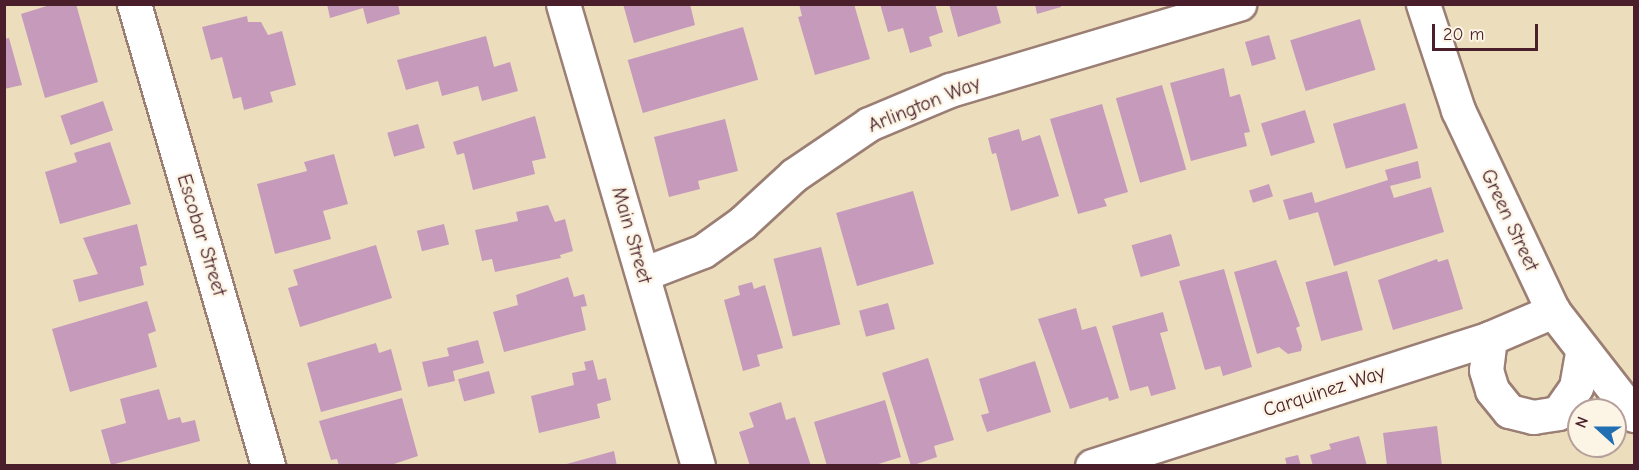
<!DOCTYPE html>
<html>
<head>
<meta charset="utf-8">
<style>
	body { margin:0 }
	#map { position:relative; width:1639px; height:470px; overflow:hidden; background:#ecdebc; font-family:"Comic Neue",sans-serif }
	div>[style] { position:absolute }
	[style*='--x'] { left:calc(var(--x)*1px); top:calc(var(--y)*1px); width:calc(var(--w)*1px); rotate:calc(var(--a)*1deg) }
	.building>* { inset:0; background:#c69abb; transform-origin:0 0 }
	.roads { filter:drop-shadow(2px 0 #9b7e74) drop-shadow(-2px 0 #9b7e74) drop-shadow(0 2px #9b7e74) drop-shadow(0 -2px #9b7e74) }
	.street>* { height:33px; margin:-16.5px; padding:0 16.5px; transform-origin:16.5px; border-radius:16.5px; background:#fff }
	span { translate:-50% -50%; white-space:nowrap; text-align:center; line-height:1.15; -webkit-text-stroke:5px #fcf5e5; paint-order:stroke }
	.street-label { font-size:20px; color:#4a1f2b }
	.frame { position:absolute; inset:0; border:6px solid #4a1f2b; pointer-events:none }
	.north { position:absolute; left:1567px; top:398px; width:60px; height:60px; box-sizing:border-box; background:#fcf5e5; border:2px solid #b59f9b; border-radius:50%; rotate:291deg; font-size:16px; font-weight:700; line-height:24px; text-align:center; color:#4a1f2b }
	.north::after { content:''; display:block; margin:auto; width:21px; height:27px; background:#1f6fb2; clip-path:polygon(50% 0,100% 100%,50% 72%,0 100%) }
	.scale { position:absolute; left:1432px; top:24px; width:106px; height:27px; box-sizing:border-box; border:3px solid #4a1f2b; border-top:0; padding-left:8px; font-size:18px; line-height:21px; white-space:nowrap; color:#4a1f2b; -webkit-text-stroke:4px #fcf5e5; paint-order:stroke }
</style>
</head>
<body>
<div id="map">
	<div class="building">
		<i style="clip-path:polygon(53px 4px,76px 4px,98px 82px,45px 98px,21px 14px)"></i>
		<i style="clip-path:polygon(327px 4px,398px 4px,400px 14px,367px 24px,363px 8px,330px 18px)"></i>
		<i style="clip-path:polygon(623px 4px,690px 4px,695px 25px,634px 43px)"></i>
		<i style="clip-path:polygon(799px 4px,854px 4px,870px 59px,815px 75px,798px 17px,802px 16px)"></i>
		<i style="clip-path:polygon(880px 4px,935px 4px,943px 32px,929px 37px,932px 46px,910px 53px,903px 28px,888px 32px)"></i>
		<i style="clip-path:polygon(949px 4px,996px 4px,1001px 23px,958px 37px)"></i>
		<i style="clip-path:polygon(1035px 4px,1060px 4px,1061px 7px,1037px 14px)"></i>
		<i style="clip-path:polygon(247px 16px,248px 22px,261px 22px,268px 35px,282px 31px,296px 85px,270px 92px,273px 102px,244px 110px,241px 97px,233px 99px,222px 57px,211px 60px,202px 27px)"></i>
		<i style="left:1360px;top:19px;width:53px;height:73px;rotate:73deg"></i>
		<i style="left:743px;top:27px;width:55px;height:120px;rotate:74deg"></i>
		<i style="left:1269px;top:35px;width:25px;height:25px;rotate:74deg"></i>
		<i style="clip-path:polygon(486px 36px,494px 67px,510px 62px,518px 91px,482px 101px,478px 86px,442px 96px,438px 81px,406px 90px,397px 60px)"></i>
		<i style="clip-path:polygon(9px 38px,22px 85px,4px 89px,4px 39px)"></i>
		<i style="clip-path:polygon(1224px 68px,1230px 97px,1240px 94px,1250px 132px,1244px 133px,1247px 146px,1191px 161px,1170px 83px)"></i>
		<i style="left:1162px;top:85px;width:88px;height:48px;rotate:74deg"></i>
		<i style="left:103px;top:101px;width:31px;height:45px;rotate:71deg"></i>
		<i style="left:1405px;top:103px;width:47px;height:75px;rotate:74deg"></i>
		<i style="clip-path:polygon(1102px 104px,1128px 192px,1104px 199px,1107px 206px,1078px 214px,1050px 119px)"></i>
		<i style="left:1305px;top:110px;width:34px;height:46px;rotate:73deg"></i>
		<i style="clip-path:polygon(535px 116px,546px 158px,532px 161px,535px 174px,473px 190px,464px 153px,457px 155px,453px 142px)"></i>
		<i style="clip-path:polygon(725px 119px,738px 171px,698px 181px,700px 189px,669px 197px,654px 137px)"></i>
		<i style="left:418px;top:124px;width:25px;height:32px;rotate:74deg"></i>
		<i style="clip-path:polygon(1019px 129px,1022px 141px,1040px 135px,1059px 196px,1011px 211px,996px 153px,992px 154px,988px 138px)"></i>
		<i style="clip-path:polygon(110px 142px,131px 204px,60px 224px,45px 172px,77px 162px,74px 153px)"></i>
		<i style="clip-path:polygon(334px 154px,348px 204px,323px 211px,331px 239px,275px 254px,257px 184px,307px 171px,304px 162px)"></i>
		<i style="clip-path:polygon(1418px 161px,1421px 178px,1390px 186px,1394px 198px,1431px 187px,1444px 232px,1334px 266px,1318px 212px,1289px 220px,1283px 200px,1312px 192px,1315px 203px,1388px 180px,1385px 170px)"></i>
		<i style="left:1269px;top:184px;width:13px;height:21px;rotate:72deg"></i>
		<i style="left:913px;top:191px;width:76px;height:80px;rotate:74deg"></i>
		<i style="clip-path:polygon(548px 205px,555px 222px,565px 219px,573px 251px,560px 255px,561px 258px,495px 272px,492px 259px,482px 261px,475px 230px,518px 221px,516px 212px)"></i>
		<i style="clip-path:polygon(137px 224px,147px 265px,140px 267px,144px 285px,79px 302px,73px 280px,98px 274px,83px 238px)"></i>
		<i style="left:444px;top:224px;width:21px;height:28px;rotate:76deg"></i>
		<i style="left:1171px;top:234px;width:33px;height:41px;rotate:74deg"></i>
		<i style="clip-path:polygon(376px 245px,392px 298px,300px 327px,288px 288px,298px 285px,293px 270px)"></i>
		<i style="left:821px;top:247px;width:80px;height:49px;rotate:76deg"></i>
		<i style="clip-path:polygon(1437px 259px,1438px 262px,1448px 259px,1463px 309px,1393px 330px,1378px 280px)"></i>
		<i style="clip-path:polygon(1276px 260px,1300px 326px,1296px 328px,1302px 346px,1301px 351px,1288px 354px,1279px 347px,1257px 354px,1234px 272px)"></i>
		<i style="clip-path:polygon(1224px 269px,1252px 367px,1223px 376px,1220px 366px,1205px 370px,1179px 281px)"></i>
		<i style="left:1347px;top:271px;width:61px;height:43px;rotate:75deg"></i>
		<i style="clip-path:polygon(568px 277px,574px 297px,584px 294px,587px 306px,581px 307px,586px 330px,504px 352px,493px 312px,518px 305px,516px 295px)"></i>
		<i style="clip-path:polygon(752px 282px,754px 289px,765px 285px,783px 348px,757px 355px,760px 366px,743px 371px,724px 300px,740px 295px,738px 286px)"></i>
		<i style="clip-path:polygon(147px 301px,156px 331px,148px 334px,157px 367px,70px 392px,52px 329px)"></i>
		<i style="left:888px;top:303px;width:27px;height:30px;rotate:75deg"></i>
		<i style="clip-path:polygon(1076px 308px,1082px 330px,1096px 326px,1119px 398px,1109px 401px,1108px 397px,1070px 409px,1038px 319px)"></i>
		<i style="clip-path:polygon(1163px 312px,1168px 331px,1160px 333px,1176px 389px,1151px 396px,1148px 386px,1130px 391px,1112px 326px)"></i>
		<i style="clip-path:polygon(478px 340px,484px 363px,453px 371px,455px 381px,428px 387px,422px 362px,449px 356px,447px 348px)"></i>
		<i style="clip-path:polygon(376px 343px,379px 353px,391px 349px,402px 390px,321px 412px,307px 363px)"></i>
		<i style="clip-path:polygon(928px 358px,954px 440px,934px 446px,937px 457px,911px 466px,882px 373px)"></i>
		<i style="clip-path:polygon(593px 360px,598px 380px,606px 378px,611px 400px,597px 404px,600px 418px,539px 433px,531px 396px,574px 385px,572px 373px,586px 370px,584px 362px)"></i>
		<i style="clip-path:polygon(1035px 361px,1051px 412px,987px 432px,981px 415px,989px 413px,979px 379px)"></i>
		<i style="left:489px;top:371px;width:23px;height:32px;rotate:75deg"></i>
		<i style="clip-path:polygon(159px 389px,168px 420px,180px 417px,182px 423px,195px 420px,200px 441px,111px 465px,101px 430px,126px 423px,120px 399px)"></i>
		<i style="clip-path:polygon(402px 398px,418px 456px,388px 466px,339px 466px,337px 459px,331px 460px,319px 421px)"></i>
		<i style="clip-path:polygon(885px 400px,901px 457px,872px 466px,827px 466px,814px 422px)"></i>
		<i style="clip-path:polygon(781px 402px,786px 420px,795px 417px,811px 466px,750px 466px,739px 432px,754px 427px,749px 413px)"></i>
		<i style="clip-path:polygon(1437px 426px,1442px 466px,1387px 466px,1383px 433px)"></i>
		<i style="clip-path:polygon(1359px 436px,1367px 466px,1313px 466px,1310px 455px,1331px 449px,1329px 444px)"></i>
		<i style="clip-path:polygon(614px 451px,617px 466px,563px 466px,563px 465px)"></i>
		<i style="clip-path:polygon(1298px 455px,1301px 466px,1287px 466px,1285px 458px)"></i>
	</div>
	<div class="roads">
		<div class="street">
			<i style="--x:134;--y:4;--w:481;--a:73.8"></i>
			<i style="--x:563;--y:4;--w:481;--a:73.7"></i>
			<i style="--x:1423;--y:4;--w:112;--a:71.7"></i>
			<i style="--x:1458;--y:110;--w:222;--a:64.7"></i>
			<i style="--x:1553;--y:311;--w:132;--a:52.1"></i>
			<i style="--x:643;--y:274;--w:64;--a:-21"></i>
			<i style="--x:703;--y:251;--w:48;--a:-35.7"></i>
			<i style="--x:742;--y:223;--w:71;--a:-42.7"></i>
			<i style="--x:794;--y:175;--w:91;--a:-34.2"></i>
			<i style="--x:869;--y:124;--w:88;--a:-22.8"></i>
			<i style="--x:950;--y:90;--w:302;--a:-16.6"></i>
			<i style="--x:1490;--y:338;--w:32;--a:97"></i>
			<i style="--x:1486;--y:370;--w:21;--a:73"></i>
			<i style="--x:1492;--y:390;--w:27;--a:51"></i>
			<i style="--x:1509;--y:411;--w:25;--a:14"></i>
			<i style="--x:1533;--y:417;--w:25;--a:-9"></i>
			<i style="--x:1558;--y:413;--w:32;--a:-55"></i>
			<i style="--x:1576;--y:387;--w:36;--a:-80"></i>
			<i style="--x:1092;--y:466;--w:418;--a:-17.8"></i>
			<i style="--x:1490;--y:338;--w:69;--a:-23.2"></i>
		</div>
	</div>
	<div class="street-label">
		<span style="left:924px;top:104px;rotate:-22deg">Arlington Way</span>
		<span style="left:1510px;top:220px;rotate:65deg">Green Street</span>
		<span style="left:202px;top:235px;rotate:73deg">Escobar Street</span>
		<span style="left:632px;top:235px;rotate:74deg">Main Street</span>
		<span style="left:1324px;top:391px;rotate:-18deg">Carquinez Way</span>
	</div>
	<div class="frame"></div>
	<div class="north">N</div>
	<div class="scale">20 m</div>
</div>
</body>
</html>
